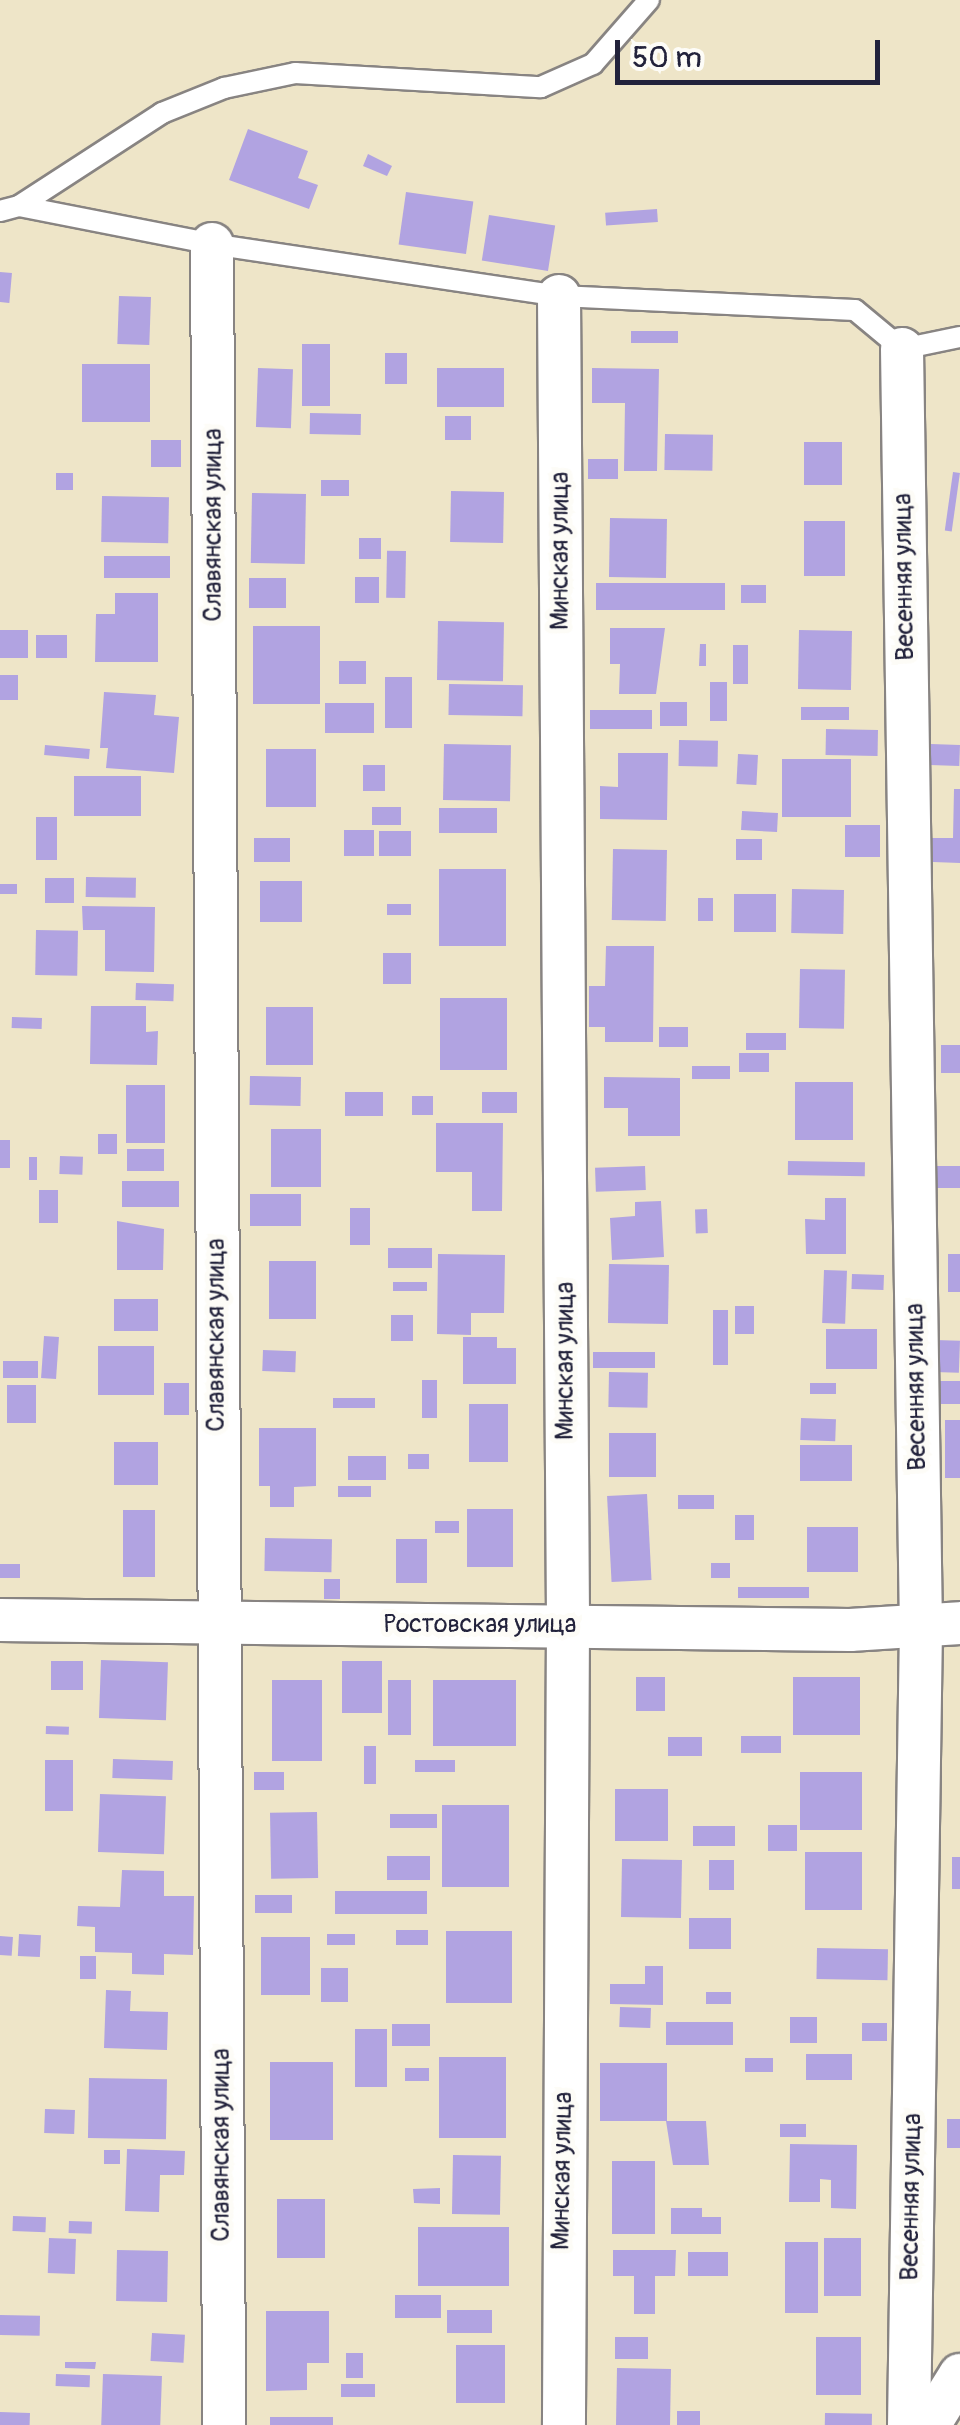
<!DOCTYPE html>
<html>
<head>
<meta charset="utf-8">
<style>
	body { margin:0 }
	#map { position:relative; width:960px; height:2425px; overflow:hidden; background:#eee5c8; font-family:Pangolin,sans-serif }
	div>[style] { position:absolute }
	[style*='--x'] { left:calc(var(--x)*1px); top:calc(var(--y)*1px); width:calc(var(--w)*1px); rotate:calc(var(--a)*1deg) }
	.building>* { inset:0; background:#b1a3e1; transform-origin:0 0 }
	.roads { filter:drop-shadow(2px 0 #888482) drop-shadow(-2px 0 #888482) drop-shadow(0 2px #888482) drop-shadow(0 -2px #888482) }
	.service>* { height:20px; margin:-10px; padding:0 10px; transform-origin:10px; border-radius:10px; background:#fff }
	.minor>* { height:42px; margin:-21px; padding:0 21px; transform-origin:21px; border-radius:21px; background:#fff }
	span { translate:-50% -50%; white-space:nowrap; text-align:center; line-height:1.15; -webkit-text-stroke:10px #fdfcf7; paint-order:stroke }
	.street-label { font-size:25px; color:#22223b }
	.scale { position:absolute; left:615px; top:40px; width:265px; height:45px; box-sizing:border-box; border:5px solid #22223b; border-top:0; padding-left:12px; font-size:30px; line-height:35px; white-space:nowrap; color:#22223b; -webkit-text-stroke:8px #fdfcf7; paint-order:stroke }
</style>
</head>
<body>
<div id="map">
	<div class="building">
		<i style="clip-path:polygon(248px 129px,308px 151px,298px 178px,318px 185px,309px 209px,229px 180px)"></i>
		<i style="clip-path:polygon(368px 154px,392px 166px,387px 176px,363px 166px)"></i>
		<i style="left:406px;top:192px;width:68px;height:53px;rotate:8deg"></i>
		<i style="left:657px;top:209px;width:13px;height:52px;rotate:86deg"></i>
		<i style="left:489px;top:215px;width:67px;height:46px;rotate:9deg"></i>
		<i style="left:0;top:272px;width:12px;height:30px;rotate:5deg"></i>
		<i style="left:119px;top:296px;width:32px;height:48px;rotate:2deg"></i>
		<i style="left:631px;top:331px;width:47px;height:12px"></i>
		<i style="left:302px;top:344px;width:28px;height:62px"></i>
		<i style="left:385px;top:353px;width:22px;height:31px"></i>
		<i style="left:82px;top:364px;width:68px;height:58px"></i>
		<i style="left:258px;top:368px;width:35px;height:59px;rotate:2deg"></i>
		<i style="left:437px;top:368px;width:67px;height:39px"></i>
		<i style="clip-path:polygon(592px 368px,659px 369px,657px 471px,624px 471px,625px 403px,592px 403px)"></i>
		<i style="left:310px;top:413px;width:51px;height:21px;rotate:1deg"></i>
		<i style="left:445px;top:416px;width:26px;height:24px"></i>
		<i style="left:665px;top:434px;width:48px;height:36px;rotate:1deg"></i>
		<i style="left:151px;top:440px;width:30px;height:27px"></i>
		<i style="left:804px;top:442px;width:38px;height:43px"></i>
		<i style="left:588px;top:459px;width:30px;height:20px"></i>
		<i style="left:953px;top:472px;width:7px;height:59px;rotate:8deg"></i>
		<i style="left:56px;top:473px;width:17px;height:17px"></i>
		<i style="left:321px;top:480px;width:28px;height:16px"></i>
		<i style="left:451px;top:491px;width:53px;height:51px;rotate:1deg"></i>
		<i style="left:252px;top:493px;width:54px;height:70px;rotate:1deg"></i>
		<i style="left:102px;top:496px;width:67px;height:46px;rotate:1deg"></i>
		<i style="left:610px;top:518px;width:57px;height:59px;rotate:1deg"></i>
		<i style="left:804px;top:521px;width:41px;height:55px"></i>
		<i style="left:359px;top:538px;width:22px;height:21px"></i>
		<i style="left:406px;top:551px;width:47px;height:19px;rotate:91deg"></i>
		<i style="left:104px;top:556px;width:66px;height:22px"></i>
		<i style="left:355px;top:577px;width:24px;height:26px"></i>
		<i style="left:249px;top:578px;width:37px;height:30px"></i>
		<i style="left:596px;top:583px;width:129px;height:27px"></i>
		<i style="left:741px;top:585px;width:25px;height:18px"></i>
		<i style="clip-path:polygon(115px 593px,158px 593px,158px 662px,95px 662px,96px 614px,115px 614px)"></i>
		<i style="left:438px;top:621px;width:66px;height:59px;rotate:1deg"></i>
		<i style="left:253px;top:626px;width:67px;height:78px"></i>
		<i style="clip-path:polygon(610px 628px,665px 628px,656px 694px,619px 694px,620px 664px,610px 664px)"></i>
		<i style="left:0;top:630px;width:28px;height:28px"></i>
		<i style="left:799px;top:630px;width:53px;height:59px;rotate:1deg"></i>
		<i style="left:36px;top:635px;width:31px;height:23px"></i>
		<i style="clip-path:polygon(700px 644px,706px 644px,706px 666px,699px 666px)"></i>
		<i style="left:733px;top:645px;width:15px;height:39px"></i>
		<i style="left:339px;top:661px;width:27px;height:23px"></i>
		<i style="left:0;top:675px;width:18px;height:25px"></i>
		<i style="left:385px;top:677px;width:27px;height:51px"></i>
		<i style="left:710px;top:682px;width:17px;height:39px"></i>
		<i style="left:449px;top:684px;width:74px;height:31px;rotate:1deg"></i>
		<i style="clip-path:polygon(104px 692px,156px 695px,154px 715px,179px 717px,174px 773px,106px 768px,108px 748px,100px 748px)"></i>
		<i style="left:660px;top:702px;width:27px;height:24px"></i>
		<i style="left:325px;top:703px;width:49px;height:30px"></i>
		<i style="left:801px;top:707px;width:48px;height:13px"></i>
		<i style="left:590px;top:710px;width:62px;height:19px"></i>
		<i style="left:826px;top:729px;width:52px;height:26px;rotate:1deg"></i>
		<i style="left:679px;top:740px;width:39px;height:26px;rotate:1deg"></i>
		<i style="left:444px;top:744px;width:67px;height:56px;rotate:1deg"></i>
		<i style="left:931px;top:744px;width:29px;height:21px;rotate:2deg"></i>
		<i style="left:45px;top:745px;width:45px;height:10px;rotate:5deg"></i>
		<i style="left:266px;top:749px;width:50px;height:58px"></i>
		<i style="clip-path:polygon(618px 753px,668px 753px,667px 820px,600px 819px,600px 786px,618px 787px)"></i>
		<i style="left:738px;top:754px;width:20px;height:30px;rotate:3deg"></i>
		<i style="left:782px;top:759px;width:69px;height:58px"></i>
		<i style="left:363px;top:765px;width:22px;height:26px"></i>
		<i style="left:74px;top:776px;width:67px;height:40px"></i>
		<i style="clip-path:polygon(954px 789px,960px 789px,960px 863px,933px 862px,932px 838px,953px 838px)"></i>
		<i style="left:372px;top:807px;width:29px;height:18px"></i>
		<i style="left:439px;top:808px;width:58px;height:25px"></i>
		<i style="left:778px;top:813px;width:19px;height:36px;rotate:93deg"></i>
		<i style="left:57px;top:817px;width:43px;height:21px;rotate:90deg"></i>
		<i style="left:845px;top:825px;width:35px;height:32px"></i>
		<i style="left:344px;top:830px;width:30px;height:26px"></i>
		<i style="left:379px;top:831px;width:32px;height:25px"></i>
		<i style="left:254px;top:838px;width:36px;height:24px"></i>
		<i style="left:736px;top:839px;width:26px;height:21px"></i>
		<i style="left:613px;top:849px;width:54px;height:71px;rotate:1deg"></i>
		<i style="left:439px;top:869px;width:67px;height:77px"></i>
		<i style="left:86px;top:877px;width:50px;height:20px;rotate:1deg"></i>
		<i style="left:45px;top:878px;width:29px;height:25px"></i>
		<i style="left:260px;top:881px;width:42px;height:41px"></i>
		<i style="left:0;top:884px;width:17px;height:10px"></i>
		<i style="left:792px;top:889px;width:52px;height:44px;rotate:1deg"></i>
		<i style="left:734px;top:894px;width:42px;height:38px"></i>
		<i style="left:698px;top:898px;width:15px;height:23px"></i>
		<i style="left:387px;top:904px;width:24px;height:11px"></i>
		<i style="clip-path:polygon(82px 906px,155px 907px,154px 972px,105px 971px,105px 930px,83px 930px)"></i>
		<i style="left:36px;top:930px;width:42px;height:45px;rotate:1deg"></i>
		<i style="clip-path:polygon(606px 946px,654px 946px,653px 1042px,605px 1042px,605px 1027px,589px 1027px,589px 986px,605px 986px)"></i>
		<i style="left:383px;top:953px;width:28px;height:31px"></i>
		<i style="left:800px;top:969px;width:45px;height:59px;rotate:1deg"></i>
		<i style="left:136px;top:983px;width:38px;height:17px;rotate:2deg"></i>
		<i style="left:440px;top:998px;width:67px;height:72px"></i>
		<i style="clip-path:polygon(91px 1006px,146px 1006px,146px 1032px,158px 1031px,157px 1065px,90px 1064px)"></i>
		<i style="left:266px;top:1007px;width:47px;height:58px"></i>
		<i style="left:12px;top:1017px;width:30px;height:11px;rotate:2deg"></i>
		<i style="left:659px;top:1027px;width:29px;height:20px"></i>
		<i style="left:746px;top:1033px;width:40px;height:17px"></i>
		<i style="left:941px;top:1045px;width:19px;height:28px"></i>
		<i style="left:739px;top:1053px;width:30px;height:19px"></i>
		<i style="left:692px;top:1066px;width:38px;height:13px"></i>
		<i style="left:250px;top:1076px;width:51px;height:29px;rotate:1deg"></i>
		<i style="clip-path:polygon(604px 1077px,680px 1078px,680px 1136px,628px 1136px,628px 1108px,604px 1108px)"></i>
		<i style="left:795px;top:1082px;width:58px;height:58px"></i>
		<i style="left:126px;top:1085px;width:39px;height:58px"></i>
		<i style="left:345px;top:1092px;width:38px;height:24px"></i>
		<i style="left:482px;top:1092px;width:35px;height:21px"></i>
		<i style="left:433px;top:1096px;width:19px;height:21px;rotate:90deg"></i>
		<i style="clip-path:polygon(436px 1123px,503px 1123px,502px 1211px,472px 1211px,472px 1172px,436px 1172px)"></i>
		<i style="left:271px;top:1129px;width:50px;height:58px"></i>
		<i style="left:98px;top:1134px;width:19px;height:20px"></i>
		<i style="left:0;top:1140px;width:10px;height:28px"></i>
		<i style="left:127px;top:1149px;width:37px;height:22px"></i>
		<i style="left:60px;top:1156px;width:23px;height:18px;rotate:2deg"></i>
		<i style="left:29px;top:1157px;width:8px;height:23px"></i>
		<i style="left:788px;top:1161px;width:77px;height:14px;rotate:1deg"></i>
		<i style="left:645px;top:1166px;width:24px;height:50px;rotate:88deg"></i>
		<i style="left:934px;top:1166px;width:26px;height:22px"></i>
		<i style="left:122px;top:1181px;width:57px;height:26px"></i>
		<i style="left:58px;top:1190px;width:33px;height:19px;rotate:90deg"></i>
		<i style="left:250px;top:1194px;width:51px;height:32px"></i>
		<i style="clip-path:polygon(825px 1198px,846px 1198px,846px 1254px,806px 1254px,805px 1219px,825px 1220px)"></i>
		<i style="clip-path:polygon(661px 1201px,664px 1257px,612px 1260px,610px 1218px,635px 1216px,635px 1202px)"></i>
		<i style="left:350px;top:1208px;width:20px;height:37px"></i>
		<i style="left:707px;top:1209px;width:24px;height:12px;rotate:88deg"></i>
		<i style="clip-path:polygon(117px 1221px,164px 1229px,163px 1270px,117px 1270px)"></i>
		<i style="left:388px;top:1248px;width:44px;height:20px"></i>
		<i style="clip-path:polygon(438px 1254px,505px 1255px,504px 1313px,471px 1313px,471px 1335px,437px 1334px)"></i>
		<i style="left:948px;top:1254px;width:12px;height:38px"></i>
		<i style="left:269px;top:1261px;width:47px;height:58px"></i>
		<i style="left:609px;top:1264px;width:60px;height:59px;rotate:1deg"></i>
		<i style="left:824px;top:1270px;width:23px;height:53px;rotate:2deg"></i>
		<i style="left:852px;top:1274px;width:32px;height:15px;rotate:2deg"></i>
		<i style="left:393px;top:1282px;width:34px;height:9px"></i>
		<i style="left:114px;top:1299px;width:44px;height:32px"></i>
		<i style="left:735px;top:1306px;width:19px;height:28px"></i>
		<i style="left:713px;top:1310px;width:15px;height:55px"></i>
		<i style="left:391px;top:1315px;width:22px;height:26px"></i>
		<i style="left:826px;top:1329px;width:51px;height:40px"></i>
		<i style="left:44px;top:1336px;width:15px;height:42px;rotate:4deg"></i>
		<i style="clip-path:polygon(463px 1337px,497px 1337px,497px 1348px,516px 1348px,516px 1384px,463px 1384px)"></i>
		<i style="left:935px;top:1340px;width:25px;height:32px;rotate:2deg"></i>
		<i style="left:98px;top:1346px;width:56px;height:49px"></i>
		<i style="left:263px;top:1350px;width:33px;height:21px;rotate:2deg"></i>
		<i style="left:593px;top:1352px;width:62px;height:16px"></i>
		<i style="left:3px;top:1361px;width:35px;height:17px"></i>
		<i style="left:609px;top:1372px;width:39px;height:35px;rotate:1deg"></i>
		<i style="left:422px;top:1380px;width:15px;height:38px"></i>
		<i style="left:938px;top:1381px;width:22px;height:23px"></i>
		<i style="left:164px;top:1383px;width:25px;height:32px"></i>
		<i style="left:810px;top:1383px;width:26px;height:11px"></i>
		<i style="left:7px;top:1385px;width:29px;height:38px"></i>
		<i style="left:333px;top:1398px;width:42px;height:10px"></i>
		<i style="left:469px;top:1404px;width:39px;height:58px"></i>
		<i style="left:801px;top:1418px;width:35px;height:22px;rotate:2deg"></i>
		<i style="left:945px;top:1420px;width:15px;height:58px"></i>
		<i style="clip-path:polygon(259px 1428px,316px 1428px,316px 1486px,294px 1487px,294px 1507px,270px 1507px,270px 1486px,259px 1486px)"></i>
		<i style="left:609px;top:1433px;width:47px;height:44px"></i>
		<i style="left:114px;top:1442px;width:44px;height:43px"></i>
		<i style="left:800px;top:1445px;width:52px;height:36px"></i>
		<i style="left:408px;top:1454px;width:21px;height:15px"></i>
		<i style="left:348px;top:1456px;width:38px;height:24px"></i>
		<i style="left:338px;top:1486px;width:33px;height:11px"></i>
		<i style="left:647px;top:1494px;width:86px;height:40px;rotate:87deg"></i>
		<i style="left:714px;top:1495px;width:14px;height:36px;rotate:90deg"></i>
		<i style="left:467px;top:1509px;width:46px;height:58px"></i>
		<i style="left:123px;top:1510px;width:32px;height:67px"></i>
		<i style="left:735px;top:1515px;width:19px;height:25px"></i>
		<i style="left:435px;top:1521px;width:24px;height:12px"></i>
		<i style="left:807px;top:1527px;width:51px;height:45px"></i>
		<i style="left:265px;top:1538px;width:67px;height:33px;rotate:1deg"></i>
		<i style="left:396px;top:1539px;width:31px;height:44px"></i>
		<i style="left:730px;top:1563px;width:15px;height:19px;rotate:90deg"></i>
		<i style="left:0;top:1564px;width:20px;height:14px"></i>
		<i style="left:324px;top:1579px;width:16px;height:20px"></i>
		<i style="left:738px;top:1587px;width:71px;height:11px"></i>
		<i style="left:101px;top:1660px;width:67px;height:58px;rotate:2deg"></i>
		<i style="left:51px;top:1661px;width:32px;height:29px"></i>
		<i style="left:342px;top:1661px;width:40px;height:52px"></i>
		<i style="left:636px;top:1677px;width:29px;height:34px"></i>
		<i style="left:793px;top:1677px;width:67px;height:58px"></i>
		<i style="left:272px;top:1680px;width:50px;height:81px"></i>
		<i style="left:388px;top:1680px;width:23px;height:55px"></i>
		<i style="left:433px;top:1680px;width:83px;height:66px"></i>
		<i style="left:46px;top:1726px;width:23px;height:8px;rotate:2deg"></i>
		<i style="left:741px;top:1736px;width:40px;height:17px"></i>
		<i style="left:668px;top:1737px;width:34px;height:19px"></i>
		<i style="left:364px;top:1746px;width:12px;height:38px"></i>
		<i style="left:113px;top:1759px;width:60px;height:19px;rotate:2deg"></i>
		<i style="left:45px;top:1760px;width:28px;height:51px"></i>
		<i style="left:415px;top:1760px;width:40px;height:12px"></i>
		<i style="left:254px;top:1772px;width:30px;height:18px"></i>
		<i style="left:800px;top:1772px;width:62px;height:58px"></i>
		<i style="left:615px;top:1789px;width:53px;height:52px"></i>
		<i style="left:100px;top:1794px;width:66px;height:58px;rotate:2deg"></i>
		<i style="left:442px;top:1805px;width:67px;height:82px"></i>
		<i style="left:317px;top:1812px;width:66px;height:47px;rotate:89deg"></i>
		<i style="left:437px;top:1814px;width:14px;height:47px;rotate:90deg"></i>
		<i style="left:768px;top:1825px;width:29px;height:26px"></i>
		<i style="left:693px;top:1826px;width:42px;height:20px"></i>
		<i style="left:805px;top:1852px;width:57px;height:58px"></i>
		<i style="left:387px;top:1856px;width:43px;height:24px"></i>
		<i style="left:952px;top:1857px;width:8px;height:32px"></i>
		<i style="left:622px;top:1859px;width:60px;height:58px;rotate:1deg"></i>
		<i style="left:709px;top:1860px;width:25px;height:30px"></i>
		<i style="clip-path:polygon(122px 1870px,164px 1871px,164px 1896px,194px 1896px,193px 1955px,164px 1954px,164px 1975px,132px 1974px,132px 1953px,95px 1952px,95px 1927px,77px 1926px,78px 1906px,120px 1907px)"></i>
		<i style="left:335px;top:1891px;width:92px;height:23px"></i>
		<i style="left:292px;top:1895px;width:18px;height:37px;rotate:90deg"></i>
		<i style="left:689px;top:1918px;width:42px;height:31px"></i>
		<i style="left:396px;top:1930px;width:32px;height:15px"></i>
		<i style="left:446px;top:1931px;width:66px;height:72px"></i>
		<i style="left:19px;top:1934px;width:22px;height:22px;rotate:3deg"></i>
		<i style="left:327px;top:1934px;width:28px;height:11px"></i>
		<i style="left:0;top:1936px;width:13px;height:19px;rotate:4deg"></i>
		<i style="left:261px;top:1937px;width:49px;height:58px"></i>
		<i style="left:817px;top:1948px;width:71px;height:31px;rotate:1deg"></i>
		<i style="left:80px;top:1956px;width:16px;height:23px"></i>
		<i style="clip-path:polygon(645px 1966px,663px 1966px,663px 2005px,610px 2004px,610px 1984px,645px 1984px)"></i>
		<i style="left:321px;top:1968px;width:27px;height:34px"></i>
		<i style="clip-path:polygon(106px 1990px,131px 1991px,130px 2011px,168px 2012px,167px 2050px,104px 2048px)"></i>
		<i style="left:706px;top:1992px;width:25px;height:12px"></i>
		<i style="left:620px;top:2007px;width:31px;height:20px;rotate:2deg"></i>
		<i style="left:790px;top:2017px;width:27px;height:26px"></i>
		<i style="left:666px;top:2022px;width:67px;height:23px"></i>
		<i style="left:862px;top:2023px;width:25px;height:18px"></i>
		<i style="left:392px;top:2024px;width:38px;height:22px"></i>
		<i style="left:355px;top:2029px;width:32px;height:58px"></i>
		<i style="left:806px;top:2054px;width:46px;height:26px"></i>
		<i style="left:439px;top:2057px;width:67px;height:81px"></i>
		<i style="left:745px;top:2058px;width:28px;height:14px"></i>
		<i style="left:270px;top:2062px;width:63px;height:78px"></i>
		<i style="left:600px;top:2063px;width:67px;height:58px"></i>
		<i style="left:405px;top:2068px;width:24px;height:13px"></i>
		<i style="left:89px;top:2078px;width:78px;height:60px;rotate:1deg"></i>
		<i style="left:45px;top:2109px;width:30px;height:24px;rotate:2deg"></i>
		<i style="left:947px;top:2119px;width:13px;height:29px"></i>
		<i style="clip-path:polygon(666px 2121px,706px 2121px,709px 2165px,673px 2165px)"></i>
		<i style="left:780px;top:2124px;width:26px;height:13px"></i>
		<i style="clip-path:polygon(790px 2144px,857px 2145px,856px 2209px,831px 2208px,831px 2180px,820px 2179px,820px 2202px,789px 2202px)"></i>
		<i style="clip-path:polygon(127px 2149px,185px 2151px,184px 2175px,160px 2175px,159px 2212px,125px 2211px)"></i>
		<i style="left:104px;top:2150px;width:16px;height:14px"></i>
		<i style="left:453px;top:2155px;width:48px;height:59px;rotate:1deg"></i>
		<i style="left:612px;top:2161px;width:43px;height:73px"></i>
		<i style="clip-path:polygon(440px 2188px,440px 2204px,414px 2203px,413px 2189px)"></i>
		<i style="left:277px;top:2199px;width:48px;height:59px"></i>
		<i style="clip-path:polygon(671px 2208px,702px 2208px,702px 2217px,721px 2217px,721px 2234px,671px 2234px)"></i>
		<i style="left:13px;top:2216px;width:33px;height:15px;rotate:2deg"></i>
		<i style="left:69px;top:2221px;width:23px;height:12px;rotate:2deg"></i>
		<i style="left:418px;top:2227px;width:91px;height:59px"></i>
		<i style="left:49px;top:2238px;width:27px;height:35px;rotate:2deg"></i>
		<i style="left:824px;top:2238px;width:37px;height:58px"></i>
		<i style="left:785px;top:2242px;width:33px;height:71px"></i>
		<i style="left:117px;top:2250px;width:51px;height:51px;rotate:1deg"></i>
		<i style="clip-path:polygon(613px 2250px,676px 2250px,675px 2276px,655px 2276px,655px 2314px,634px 2314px,634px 2276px,613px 2276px)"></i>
		<i style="left:688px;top:2252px;width:40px;height:24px"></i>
		<i style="left:395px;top:2295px;width:46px;height:23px"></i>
		<i style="left:447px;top:2310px;width:45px;height:23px"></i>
		<i style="clip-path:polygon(266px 2311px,329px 2311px,329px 2363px,307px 2363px,307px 2390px,266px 2391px)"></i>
		<i style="left:0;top:2315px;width:40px;height:20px;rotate:1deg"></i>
		<i style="left:152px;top:2333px;width:33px;height:28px;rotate:3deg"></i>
		<i style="left:648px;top:2337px;width:22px;height:33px;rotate:90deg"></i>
		<i style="left:816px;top:2337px;width:45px;height:58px"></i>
		<i style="left:456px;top:2345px;width:49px;height:58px"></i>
		<i style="left:346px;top:2353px;width:17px;height:25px"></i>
		<i style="clip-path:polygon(65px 2362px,96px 2362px,95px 2369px,65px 2368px)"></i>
		<i style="left:617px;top:2368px;width:54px;height:57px;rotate:1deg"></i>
		<i style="left:56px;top:2374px;width:34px;height:12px;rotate:2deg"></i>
		<i style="left:103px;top:2374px;width:59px;height:51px;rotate:2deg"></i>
		<i style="left:341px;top:2384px;width:34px;height:13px"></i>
		<i style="left:677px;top:2411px;width:23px;height:14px"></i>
		<i style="left:0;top:2412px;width:30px;height:13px;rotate:2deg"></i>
		<i style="left:825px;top:2413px;width:47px;height:12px;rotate:1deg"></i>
		<i style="left:270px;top:2417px;width:63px;height:8px"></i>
	</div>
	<div class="roads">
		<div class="service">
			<i style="--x:19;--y:206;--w:171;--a:-33"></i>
			<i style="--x:162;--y:113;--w:67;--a:-22"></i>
			<i style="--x:224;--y:88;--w:73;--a:-11.9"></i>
			<i style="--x:295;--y:73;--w:246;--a:3.3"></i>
			<i style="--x:541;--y:87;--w:57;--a:-23.9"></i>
			<i style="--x:593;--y:64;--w:85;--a:-48.8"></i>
			<i style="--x:0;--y:211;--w:20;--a:-15"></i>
			<i style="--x:19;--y:206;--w:197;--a:11.1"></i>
			<i style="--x:212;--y:244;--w:351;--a:8.5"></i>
			<i style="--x:559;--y:296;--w:296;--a:2.7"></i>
			<i style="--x:855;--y:310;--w:61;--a:39.7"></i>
			<i style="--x:902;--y:349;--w:59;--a:-11.7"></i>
		</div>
		<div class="minor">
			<i style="--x:212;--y:244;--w:2181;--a:89.68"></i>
			<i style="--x:559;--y:296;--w:1329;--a:89.61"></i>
			<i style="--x:568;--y:1625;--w:800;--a:90.29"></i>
			<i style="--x:902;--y:349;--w:1278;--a:89.15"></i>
			<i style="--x:921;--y:1627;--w:798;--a:90.86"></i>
			<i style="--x:0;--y:1620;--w:850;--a:0.67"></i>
			<i style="--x:850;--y:1630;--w:110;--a:-3.6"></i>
			<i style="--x:929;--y:2425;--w:59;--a:-58.2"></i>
		</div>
	</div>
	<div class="street-label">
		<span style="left:214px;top:525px;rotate:-90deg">Славянская улица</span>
		<span style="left:561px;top:551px;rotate:-90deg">Минская улица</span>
		<span style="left:905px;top:577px;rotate:-91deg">Весенняя улица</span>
		<span style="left:217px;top:1335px;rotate:-90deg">Славянская улица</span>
		<span style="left:566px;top:1361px;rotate:-90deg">Минская улица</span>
		<span style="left:917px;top:1387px;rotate:-91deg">Весенняя улица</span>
		<span style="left:480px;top:1625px">Ростовская улица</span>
		<span style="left:222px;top:2145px;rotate:-90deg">Славянская улица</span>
		<span style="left:563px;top:2171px;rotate:-89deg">Минская улица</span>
		<span style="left:912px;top:2197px;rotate:-89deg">Весенняя улица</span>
	</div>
	<div class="scale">50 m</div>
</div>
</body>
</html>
